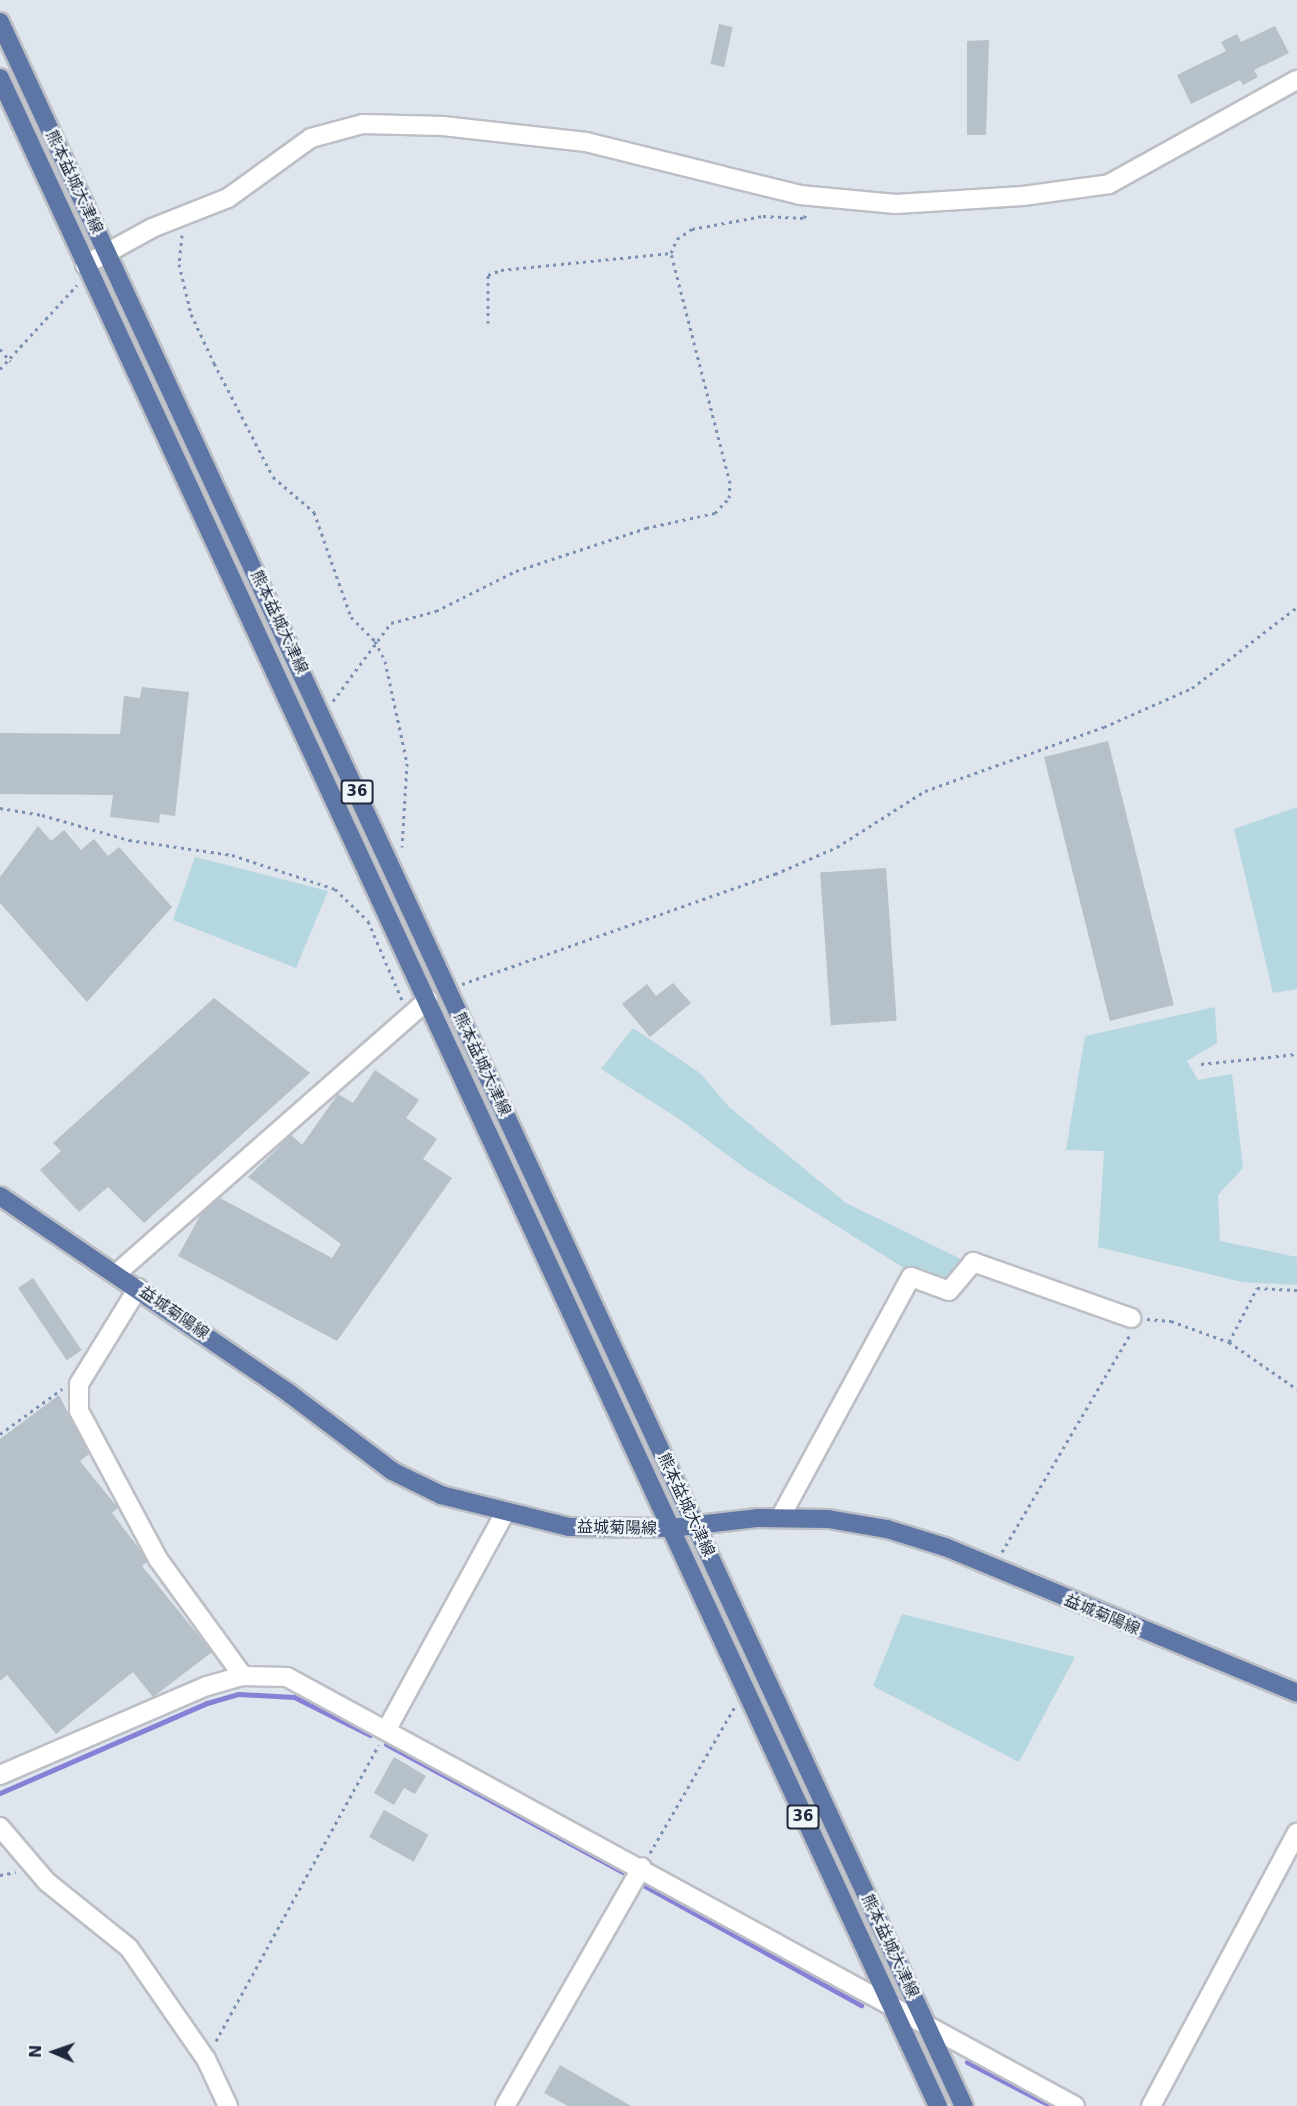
<!DOCTYPE html>
<html>
<head>
<meta charset="utf-8">
<style>
	body { margin:0 }
	#map { position:relative; width:1297px; height:2106px; overflow:hidden; background:#dee5ec; font-family:"DejaVu Sans","Noto Sans JP",sans-serif }
	div>[style] { position:absolute }
	[style*='--x'] { left:calc(var(--x)*1px); top:calc(var(--y)*1px); width:calc(var(--w)*1px); rotate:calc(var(--a)*1deg) }
	.green>* { inset:0; background:#b5d7df }
	.stream>* { height:5px; margin:-2.5px; padding:0 2.5px; transform-origin:2.5px; border-radius:2.5px; background:#8780d7 }
	.building>* { inset:0; background:#b6c0c9; transform-origin:0 0 }
	.path>* { height:3px; margin-top:-1.5px; transform-origin:0; background:repeating-linear-gradient(90deg,#7b91b2 0 3px,transparent 0 7.5px) }
	.roads { filter:drop-shadow(2px 0 #bcbfc5) drop-shadow(-2px 0 #bcbfc5) drop-shadow(0 2px #bcbfc5) drop-shadow(0 -2px #bcbfc5) }
	.minor>* { height:18px; margin:-9px; padding:0 9px; transform-origin:9px; border-radius:9px; background:#fff }
	.major>* { height:18px; margin:-9px; padding:0 9px; transform-origin:9px; border-radius:9px; background:#5e76a6 }
	span { translate:-50% -50%; white-space:nowrap; text-align:center; line-height:1.15; -webkit-text-stroke:5px #eff4f8; paint-order:stroke }
	.shield-label span { padding:2px 4px; background:#eff4f8; border:2px solid; border-radius:4px; -webkit-text-stroke-width:0 }
	.shield-label { font-size:15px; color:#1e293d; font-weight:700 }
	.street-label { font-size:16px; color:#1e293d }
	.north { position:absolute; left:24px; top:2022px; width:60px; height:60px; -webkit-text-stroke:4px #eff4f8; paint-order:stroke; rotate:272deg; font-size:16px; font-weight:700; line-height:24px; text-align:center; color:#1e293d }
	.north::after { content:''; display:block; margin:auto; width:21px; height:27px; background:#1e293d; clip-path:polygon(50% 0,100% 100%,50% 72%,0 100%) }
</style>
</head>
<body>
<div id="map">
	<div class="green">
		<i style="clip-path:polygon(1297px 807px,1297px 989px,1273px 993px,1234px 829px)"></i>
		<i style="clip-path:polygon(195px 857px,328px 891px,296px 968px,173px 920px)"></i>
		<i style="clip-path:polygon(1215px 1007px,1217px 1043px,1187px 1061px,1198px 1080px,1232px 1074px,1243px 1168px,1218px 1195px,1220px 1241px,1297px 1257px,1297px 1285px,1242px 1282px,1098px 1247px,1104px 1151px,1066px 1150px,1085px 1036px)"></i>
		<i style="clip-path:polygon(633px 1028px,700px 1073px,729px 1107px,846px 1203px,961px 1259px,943px 1284px,907px 1270px,746px 1169px,679px 1119px,601px 1069px)"></i>
		<i style="clip-path:polygon(902px 1614px,1075px 1657px,1019px 1762px,873px 1686px)"></i>
	</div>
	<div class="stream">
		<i style="--x:386;--y:1744;--w:277;--a:28.4"></i>
		<i style="--x:0;--y:1793;--w:226;--a:-23.5"></i>
		<i style="--x:207;--y:1703;--w:32;--a:-16"></i>
		<i style="--x:238;--y:1694;--w:56;--a:3.1"></i>
		<i style="--x:294;--y:1697;--w:85;--a:26.6"></i>
		<i style="--x:645;--y:1886;--w:247;--a:28.9"></i>
		<i style="--x:967;--y:2062;--w:95;--a:27.6"></i>
	</div>
	<div class="building">
		<i style="left:719px;top:24px;width:14px;height:41px;rotate:12deg"></i>
		<i style="clip-path:polygon(1275px 26px,1289px 53px,1254px 70px,1258px 77px,1243px 85px,1240px 80px,1191px 104px,1177px 75px,1226px 51px,1221px 42px,1237px 34px,1241px 42px)"></i>
		<i style="clip-path:polygon(989px 40px,986px 135px,967px 135px,967px 41px)"></i>
		<i style="clip-path:polygon(142px 687px,189px 692px,175px 816px,160px 814px,159px 823px,110px 817px,113px 795px,0 794px,0 733px,120px 734px,124px 696px,140px 698px)"></i>
		<i style="left:1108px;top:741px;width:272px;height:66px;rotate:76deg"></i>
		<i style="clip-path:polygon(38px 826px,51px 841px,64px 830px,81px 850px,94px 839px,108px 856px,119px 847px,172px 907px,87px 1002px,0 903px,0 877px)"></i>
		<i style="left:886px;top:868px;width:153px;height:66px;rotate:86deg"></i>
		<i style="clip-path:polygon(673px 983px,691px 1003px,650px 1037px,622px 1004px,647px 984px,656px 996px)"></i>
		<i style="clip-path:polygon(214px 998px,310px 1073px,144px 1223px,108px 1187px,79px 1212px,40px 1170px,61px 1151px,53px 1143px)"></i>
		<i style="clip-path:polygon(375px 1070px,419px 1100px,406px 1118px,437px 1139px,423px 1159px,452px 1178px,337px 1341px,178px 1256px,201px 1214px,220px 1198px,332px 1258px,341px 1244px,248px 1177px,291px 1135px,302px 1145px,338px 1094px,353px 1103px)"></i>
		<i style="left:33px;top:1278px;width:87px;height:18px;rotate:56deg"></i>
		<i style="clip-path:polygon(59px 1395px,89px 1454px,80px 1461px,118px 1508px,112px 1513px,141px 1551px,147px 1562px,142px 1566px,212px 1652px,153px 1697px,133px 1672px,56px 1734px,7px 1675px,0 1681px,0 1439px)"></i>
		<i style="clip-path:polygon(394px 1757px,426px 1776px,415px 1794px,404px 1788px,394px 1805px,374px 1793px)"></i>
		<i style="left:384px;top:1810px;width:51px;height:31px;rotate:29deg"></i>
		<i style="clip-path:polygon(560px 2065px,631px 2106px,568px 2106px,544px 2093px)"></i>
	</div>
	<div class="path">
		<i style="--x:182;--y:235;--w:29;--a:96"></i>
		<i style="--x:179;--y:264;--w:51;--a:76.5"></i>
		<i style="--x:191;--y:314;--w:54;--a:64.9"></i>
		<i style="--x:214;--y:363;--w:128;--a:62.6"></i>
		<i style="--x:273;--y:477;--w:54;--a:40.5"></i>
		<i style="--x:314;--y:512;--w:111;--a:70.6"></i>
		<i style="--x:351;--y:617;--w:34;--a:45"></i>
		<i style="--x:375;--y:641;--w:22;--a:63"></i>
		<i style="--x:385;--y:661;--w:104;--a:77.8"></i>
		<i style="--x:407;--y:763;--w:84;--a:93.4"></i>
		<i style="--x:488;--y:323;--w:48;--a:-90"></i>
		<i style="--x:488;--y:275;--w:14;--a:-21"></i>
		<i style="--x:501;--y:270;--w:171;--a:-5.7"></i>
		<i style="--x:671;--y:253;--w:15;--a:-67"></i>
		<i style="--x:677;--y:239;--w:18;--a:-34"></i>
		<i style="--x:692;--y:229;--w:72;--a:-10.4"></i>
		<i style="--x:763;--y:216;--w:41;--a:2.8"></i>
		<i style="--x:804;--y:218;--w:7;--a:-63"></i>
		<i style="--x:0;--y:349;--w:16;--a:50"></i>
		<i style="--x:0;--y:369;--w:114;--a:-47.5"></i>
		<i style="--x:333;--y:701;--w:97;--a:-53.4"></i>
		<i style="--x:391;--y:623;--w:47;--a:-14.9"></i>
		<i style="--x:436;--y:611;--w:89;--a:-26.6"></i>
		<i style="--x:516;--y:571;--w:137;--a:-18.3"></i>
		<i style="--x:646;--y:528;--w:71;--a:-12.3"></i>
		<i style="--x:715;--y:513;--w:21;--a:-47"></i>
		<i style="--x:729;--y:498;--w:15;--a:-86"></i>
		<i style="--x:730;--y:483;--w:237;--a:-104.4"></i>
		<i style="--x:0;--y:808;--w:43;--a:9.5"></i>
		<i style="--x:42;--y:815;--w:91;--a:16"></i>
		<i style="--x:129;--y:840;--w:104;--a:8.3"></i>
		<i style="--x:232;--y:855;--w:108;--a:18.3"></i>
		<i style="--x:335;--y:889;--w:46;--a:44.1"></i>
		<i style="--x:368;--y:921;--w:86;--a:66.7"></i>
		<i style="--x:462;--y:984;--w:332;--a:-19.4"></i>
		<i style="--x:775;--y:874;--w:68;--a:-23.5"></i>
		<i style="--x:837;--y:847;--w:104;--a:-32.5"></i>
		<i style="--x:925;--y:791;--w:190;--a:-19.7"></i>
		<i style="--x:1104;--y:727;--w:96;--a:-23.9"></i>
		<i style="--x:1192;--y:688;--w:133;--a:-37.6"></i>
		<i style="--x:1201;--y:1064;--w:97;--a:-5.9"></i>
		<i style="--x:1147;--y:1319;--w:24;--a:5"></i>
		<i style="--x:1171;--y:1321;--w:62;--a:19.9"></i>
		<i style="--x:1229;--y:1342;--w:61;--a:-62.6"></i>
		<i style="--x:1257;--y:1288;--w:40;--a:2.9"></i>
		<i style="--x:1229;--y:1342;--w:83;--a:34.7"></i>
		<i style="--x:0;--y:1434;--w:77;--a:-36"></i>
		<i style="--x:1002;--y:1552;--w:251;--a:-59.5"></i>
		<i style="--x:650;--y:1853;--w:168;--a:-59.9"></i>
		<i style="--x:0;--y:1875;--w:16;--a:-11"></i>
		<i style="--x:216;--y:2041;--w:338;--a:-61.2"></i>
	</div>
	<div class="roads">
		<div class="minor">
			<i style="--x:85;--y:265;--w:77;--a:-28.9"></i>
			<i style="--x:152;--y:228;--w:82;--a:-21.5"></i>
			<i style="--x:228;--y:198;--w:102;--a:-35.9"></i>
			<i style="--x:311;--y:138;--w:54;--a:-15.1"></i>
			<i style="--x:363;--y:124;--w:80;--a:1.4"></i>
			<i style="--x:443;--y:126;--w:144;--a:6.4"></i>
			<i style="--x:586;--y:142;--w:220;--a:13.9"></i>
			<i style="--x:800;--y:195;--w:96;--a:5.4"></i>
			<i style="--x:896;--y:204;--w:127;--a:-3.6"></i>
			<i style="--x:1023;--y:196;--w:87;--a:-7.9"></i>
			<i style="--x:1109;--y:184;--w:215;--a:-29"></i>
			<i style="--x:117;--y:1273;--w:414;--a:-41.3"></i>
			<i style="--x:138;--y:1288;--w:113;--a:121.6"></i>
			<i style="--x:79;--y:1384;--w:27;--a:90"></i>
			<i style="--x:79;--y:1411;--w:168;--a:61.9"></i>
			<i style="--x:158;--y:1559;--w:145;--a:54"></i>
			<i style="--x:780;--y:1518;--w:274;--a:-61.5"></i>
			<i style="--x:911;--y:1277;--w:40;--a:20.2"></i>
			<i style="--x:949;--y:1291;--w:38;--a:-50"></i>
			<i style="--x:973;--y:1262;--w:168;--a:19.5"></i>
			<i style="--x:387;--y:1729;--w:245;--a:-61.4"></i>
			<i style="--x:0;--y:1775;--w:225;--a:-23.3"></i>
			<i style="--x:207;--y:1686;--w:37;--a:-16"></i>
			<i style="--x:243;--y:1676;--w:44;--a:1.3"></i>
			<i style="--x:287;--y:1677;--w:897;--a:28.56"></i>
			<i style="--x:0;--y:1827;--w:72;--a:49.5"></i>
			<i style="--x:47;--y:1882;--w:105;--a:38.8"></i>
			<i style="--x:129;--y:1948;--w:135;--a:55.3"></i>
			<i style="--x:206;--y:2059;--w:52;--a:64.9"></i>
			<i style="--x:505;--y:2106;--w:275;--a:-60.2"></i>
			<i style="--x:1151;--y:2106;--w:310;--a:-61.9"></i>
		</div>
		<div class="major">
			<i style="--x:0;--y:22;--w:2296;--a:65.18"></i>
			<i style="--x:0;--y:78;--w:2234;--a:65.18"></i>
			<i style="--x:0;--y:1196;--w:351;--a:34.3"></i>
			<i style="--x:290;--y:1394;--w:128;--a:37"></i>
			<i style="--x:392;--y:1471;--w:55;--a:26.1"></i>
			<i style="--x:441;--y:1495;--w:132;--a:14"></i>
			<i style="--x:569;--y:1527;--w:102;--a:0.6"></i>
			<i style="--x:671;--y:1528;--w:88;--a:-6.6"></i>
			<i style="--x:758;--y:1518;--w:70;--a:0.8"></i>
			<i style="--x:828;--y:1519;--w:60;--a:9.6"></i>
			<i style="--x:887;--y:1529;--w:61;--a:17.2"></i>
			<i style="--x:945;--y:1547;--w:381;--a:22.5"></i>
		</div>
	</div>
	<div class="shield-label">
		<span style="left:357px;top:792px">36</span>
		<span style="left:803px;top:1817px">36</span>
	</div>
	<div class="street-label">
		<span style="left:74px;top:182px;rotate:65deg">熊本益城大津線</span>
		<span style="left:279px;top:622px;rotate:65deg">熊本益城大津線</span>
		<span style="left:482px;top:1064px;rotate:65deg">熊本益城大津線</span>
		<span style="left:174px;top:1313px;rotate:35deg">益城菊陽線</span>
		<span style="left:686px;top:1505px;rotate:65deg">熊本益城大津線</span>
		<span style="left:617px;top:1528px;rotate:1deg">益城菊陽線</span>
		<span style="left:1102px;top:1615px;rotate:23deg">益城菊陽線</span>
		<span style="left:890px;top:1946px;rotate:65deg">熊本益城大津線</span>
	</div>
	<div class="north">N</div>
</div>
</body>
</html>
